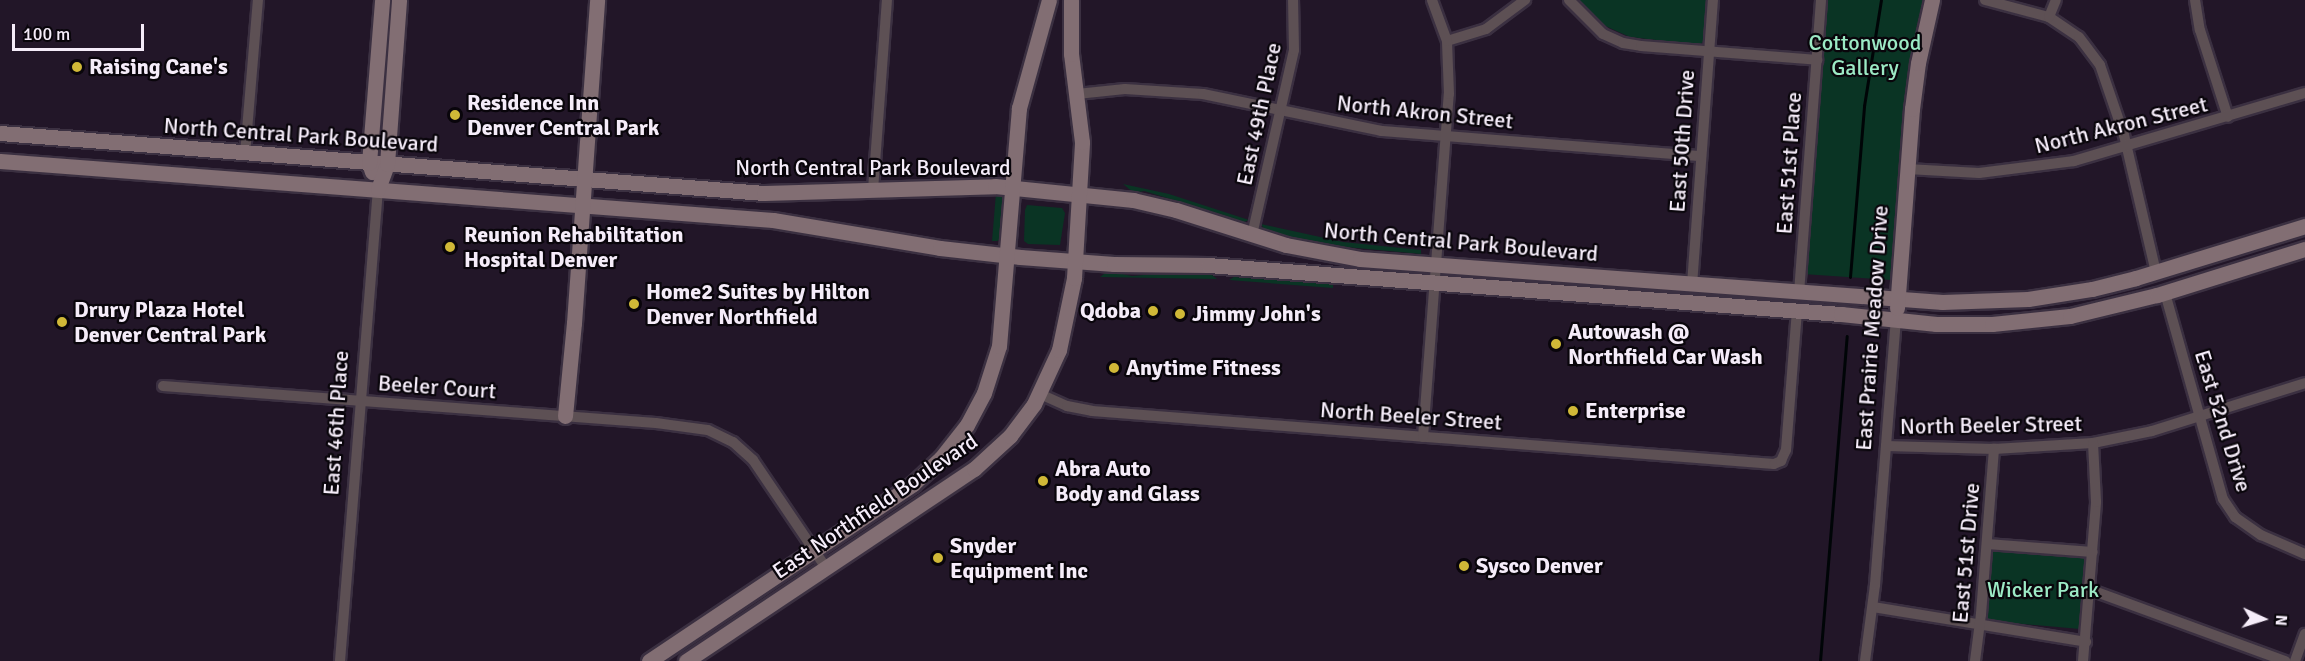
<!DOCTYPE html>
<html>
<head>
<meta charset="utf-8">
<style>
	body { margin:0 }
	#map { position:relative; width:2305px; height:661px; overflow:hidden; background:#221628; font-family:Signika,sans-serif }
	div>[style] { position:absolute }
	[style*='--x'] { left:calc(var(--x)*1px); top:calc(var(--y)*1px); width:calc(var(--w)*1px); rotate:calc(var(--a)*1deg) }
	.green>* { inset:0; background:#0a3424; transform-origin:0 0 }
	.stream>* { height:3px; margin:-1.5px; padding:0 1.5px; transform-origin:1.5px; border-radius:1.5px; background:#000507 }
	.roads { filter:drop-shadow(2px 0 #3b3041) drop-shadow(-2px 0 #3b3041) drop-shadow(0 2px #3b3041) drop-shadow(0 -2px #3b3041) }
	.street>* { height:10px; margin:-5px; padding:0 5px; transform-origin:5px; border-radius:5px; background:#5d5054 }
	.secondary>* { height:15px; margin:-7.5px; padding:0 7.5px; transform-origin:7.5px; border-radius:7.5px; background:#826e73 }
	.dots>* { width:16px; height:16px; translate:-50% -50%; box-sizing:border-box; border:3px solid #09050b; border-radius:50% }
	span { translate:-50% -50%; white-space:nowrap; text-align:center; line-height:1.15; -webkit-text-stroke:4.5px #09050b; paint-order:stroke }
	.park-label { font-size:22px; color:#9ceac5 }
	.poi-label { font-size:22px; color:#f5ecf9; font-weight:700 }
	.left { translate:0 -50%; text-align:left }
	.right { translate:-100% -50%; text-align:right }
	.street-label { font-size:22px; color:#f5ecf9 }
	.north { position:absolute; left:2233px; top:589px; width:60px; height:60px; -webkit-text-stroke:4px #09050b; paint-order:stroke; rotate:94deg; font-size:16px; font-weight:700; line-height:24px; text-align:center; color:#f5ecf9 }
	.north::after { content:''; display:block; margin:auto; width:21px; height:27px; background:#f5ecf9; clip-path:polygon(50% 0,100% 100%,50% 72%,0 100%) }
	.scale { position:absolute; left:12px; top:24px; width:132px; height:27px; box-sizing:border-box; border:3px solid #f5ecf9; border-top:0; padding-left:8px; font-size:18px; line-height:21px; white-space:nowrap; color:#f5ecf9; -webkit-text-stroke:4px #09050b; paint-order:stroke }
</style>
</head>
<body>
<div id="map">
	<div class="green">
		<i style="clip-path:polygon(1577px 0,1708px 0,1705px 39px,1700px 45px,1630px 37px,1603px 25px)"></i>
		<i style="clip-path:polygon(1823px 0,1923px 0,1907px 87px,1891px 280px,1803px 274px)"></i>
		<i style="clip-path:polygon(1123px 184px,1169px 194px,1249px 220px,1242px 223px,1234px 221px,1229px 217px,1144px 191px,1134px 193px)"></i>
		<i style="clip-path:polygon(996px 193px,1005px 197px,1002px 239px,997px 241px,992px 241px)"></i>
		<i style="clip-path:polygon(1027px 205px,1062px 208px,1065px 213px,1060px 245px,1028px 244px,1024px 241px,1025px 210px)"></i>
		<i style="clip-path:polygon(1261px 224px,1343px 242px,1421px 250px,1421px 254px,1346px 247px,1274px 234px,1265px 231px)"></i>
		<i style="clip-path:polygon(1108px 271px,1132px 276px,1167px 273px,1212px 275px,1217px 279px,1100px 277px)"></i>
		<i style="clip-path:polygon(1234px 277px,1333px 284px,1333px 288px,1229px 280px)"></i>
		<i style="left:1993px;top:545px;width:97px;height:76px;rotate:5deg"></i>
	</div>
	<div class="stream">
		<i style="--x:1850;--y:277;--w:172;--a:-85.3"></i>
		<i style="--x:1864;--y:106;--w:107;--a:-80.9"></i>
		<i style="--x:1820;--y:661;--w:326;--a:-85.3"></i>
	</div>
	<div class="roads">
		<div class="street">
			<i style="--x:1569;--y:0;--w:48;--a:45"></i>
			<i style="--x:1603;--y:34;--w:22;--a:24"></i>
			<i style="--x:1623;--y:43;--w:18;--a:9"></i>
			<i style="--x:1641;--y:46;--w:177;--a:4.5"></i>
			<i style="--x:1985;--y:0;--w:66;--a:14.9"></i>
			<i style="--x:2049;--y:17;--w:36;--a:34"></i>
			<i style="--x:2079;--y:37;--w:35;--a:53"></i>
			<i style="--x:2100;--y:65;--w:74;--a:71.1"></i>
			<i style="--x:2124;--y:135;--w:141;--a:76.9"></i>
			<i style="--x:2195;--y:0;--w:30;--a:81"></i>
			<i style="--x:2200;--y:30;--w:91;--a:72.2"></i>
			<i style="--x:2049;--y:17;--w:18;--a:-68"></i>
			<i style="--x:1447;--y:41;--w:41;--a:-17.1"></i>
			<i style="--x:1486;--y:29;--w:49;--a:-36.6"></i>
			<i style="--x:1077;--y:94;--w:48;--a:-5.9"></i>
			<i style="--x:1125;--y:89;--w:78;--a:3.7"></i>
			<i style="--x:1203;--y:94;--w:182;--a:11.7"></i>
			<i style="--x:1381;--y:131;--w:320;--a:4.5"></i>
			<i style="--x:245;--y:154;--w:155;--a:-85.2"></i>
			<i style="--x:1907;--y:169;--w:72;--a:3.2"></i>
			<i style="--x:1979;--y:173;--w:96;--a:-7.2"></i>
			<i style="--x:2074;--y:161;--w:241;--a:-16.4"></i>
			<i style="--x:873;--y:190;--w:191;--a:-85.8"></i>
			<i style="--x:1252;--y:235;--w:190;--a:-77.2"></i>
			<i style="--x:1294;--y:50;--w:50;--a:-91.1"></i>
			<i style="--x:1692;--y:285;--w:286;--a:-85.8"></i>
			<i style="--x:1799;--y:293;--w:294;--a:-85.7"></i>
			<i style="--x:2165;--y:293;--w:214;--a:74.3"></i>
			<i style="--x:2223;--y:499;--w:22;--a:56"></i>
			<i style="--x:2235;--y:517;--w:32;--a:35"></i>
			<i style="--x:2261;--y:535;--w:48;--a:23.4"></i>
			<i style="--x:163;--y:386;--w:494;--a:4.3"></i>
			<i style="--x:656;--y:423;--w:52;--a:7.7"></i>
			<i style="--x:708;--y:430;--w:28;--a:26"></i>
			<i style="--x:733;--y:442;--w:27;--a:42"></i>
			<i style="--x:753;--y:460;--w:130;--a:55.9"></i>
			<i style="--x:1040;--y:394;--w:30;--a:24"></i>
			<i style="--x:1067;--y:406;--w:25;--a:11"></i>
			<i style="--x:1092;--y:411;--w:684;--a:4.44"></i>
			<i style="--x:1774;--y:464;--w:8;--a:-23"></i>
			<i style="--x:1781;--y:461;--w:12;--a:-66"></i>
			<i style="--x:1786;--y:450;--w:140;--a:-85.5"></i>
			<i style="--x:1423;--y:437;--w:344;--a:-85.7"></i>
			<i style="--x:1449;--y:94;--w:53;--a:-92.2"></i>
			<i style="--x:1447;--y:41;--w:44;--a:-110.1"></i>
			<i style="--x:1886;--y:446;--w:108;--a:1.6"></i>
			<i style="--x:1994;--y:449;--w:99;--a:-3.5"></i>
			<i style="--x:2093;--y:443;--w:60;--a:-11.5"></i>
			<i style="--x:2152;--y:431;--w:160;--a:-17.4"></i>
			<i style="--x:1987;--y:544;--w:106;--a:4.3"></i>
			<i style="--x:2091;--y:590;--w:207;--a:20.1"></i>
			<i style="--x:1873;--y:607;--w:216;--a:9.3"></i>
			<i style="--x:340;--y:661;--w:474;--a:-85.4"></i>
			<i style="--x:1865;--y:661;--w:77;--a:-82.5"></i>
			<i style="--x:1875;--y:585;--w:266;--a:-85.5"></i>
			<i style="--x:1975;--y:661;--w:47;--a:-82.7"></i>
			<i style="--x:1981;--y:614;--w:166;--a:-85.5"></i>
			<i style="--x:2083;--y:661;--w:160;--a:-85.3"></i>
			<i style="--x:2096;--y:502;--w:59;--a:-92.9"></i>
			<i style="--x:2295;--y:661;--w:29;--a:-70"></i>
		</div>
		<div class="secondary">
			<i style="--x:0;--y:133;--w:766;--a:4.49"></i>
			<i style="--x:764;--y:193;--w:231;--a:-1.7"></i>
			<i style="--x:995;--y:186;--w:139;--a:5.8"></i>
			<i style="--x:1133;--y:200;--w:44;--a:13.1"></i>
			<i style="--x:1176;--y:210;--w:115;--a:17.7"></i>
			<i style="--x:1286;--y:245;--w:75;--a:10.7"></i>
			<i style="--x:1360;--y:259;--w:584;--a:4.23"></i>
			<i style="--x:1942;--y:302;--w:86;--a:-2"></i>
			<i style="--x:2028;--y:299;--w:65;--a:-8.9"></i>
			<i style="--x:2092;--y:289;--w:45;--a:-14"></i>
			<i style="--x:2136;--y:278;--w:177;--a:-17.1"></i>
			<i style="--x:0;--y:161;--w:775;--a:4.36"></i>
			<i style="--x:773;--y:220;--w:169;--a:9.5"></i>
			<i style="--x:940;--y:248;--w:81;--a:6.4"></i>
			<i style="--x:1020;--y:257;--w:94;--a:4.3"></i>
			<i style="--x:1114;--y:264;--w:94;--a:0.6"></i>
			<i style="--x:1208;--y:265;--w:635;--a:4.43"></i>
			<i style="--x:1841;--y:314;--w:96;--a:6"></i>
			<i style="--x:1936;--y:324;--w:56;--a:0"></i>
			<i style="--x:1992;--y:324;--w:78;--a:-5.9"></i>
			<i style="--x:2070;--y:316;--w:89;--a:-13.6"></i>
			<i style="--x:2157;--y:295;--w:155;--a:-17.3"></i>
			<i style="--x:372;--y:172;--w:9;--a:-108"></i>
			<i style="--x:369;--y:163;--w:164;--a:-85.4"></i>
			<i style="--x:378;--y:189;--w:27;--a:-70"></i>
			<i style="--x:387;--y:164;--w:164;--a:-85.8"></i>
			<i style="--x:1897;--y:308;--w:200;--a:-85.7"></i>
			<i style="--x:1912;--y:109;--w:46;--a:-82.6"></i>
			<i style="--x:1918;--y:63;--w:65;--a:-77.5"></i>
			<i style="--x:565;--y:416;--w:93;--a:-84.5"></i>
			<i style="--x:574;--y:323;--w:324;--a:-85.9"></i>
			<i style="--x:649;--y:661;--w:318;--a:-33.8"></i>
			<i style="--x:913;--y:484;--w:38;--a:-43"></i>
			<i style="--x:941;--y:458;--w:42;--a:-51.8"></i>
			<i style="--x:967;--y:425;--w:36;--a:-62"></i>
			<i style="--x:984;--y:393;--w:49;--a:-72.3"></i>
			<i style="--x:999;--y:346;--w:239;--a:-85.2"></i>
			<i style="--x:1019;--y:108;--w:112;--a:-74.5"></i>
			<i style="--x:686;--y:661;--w:346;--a:-33.7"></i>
			<i style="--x:974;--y:469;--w:49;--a:-42.5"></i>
			<i style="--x:1010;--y:436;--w:40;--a:-53"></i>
			<i style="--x:1034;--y:404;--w:60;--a:-65.2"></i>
			<i style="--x:1059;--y:350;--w:74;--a:-78.2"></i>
			<i style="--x:1074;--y:278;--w:136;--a:-86.6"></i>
			<i style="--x:1082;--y:142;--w:89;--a:-97.1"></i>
			<i style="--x:1071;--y:54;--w:54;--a:-90"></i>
		</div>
	</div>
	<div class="dots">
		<i style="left:77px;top:67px;background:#d0b837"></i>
		<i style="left:455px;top:115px;background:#d0b837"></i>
		<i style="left:450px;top:247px;background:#d0b837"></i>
		<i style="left:634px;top:304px;background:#d0b837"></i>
		<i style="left:1153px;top:311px;background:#d0b837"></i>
		<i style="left:1180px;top:314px;background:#d0b837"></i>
		<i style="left:62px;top:322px;background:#d0b837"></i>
		<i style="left:1556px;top:344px;background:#d0b837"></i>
		<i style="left:1114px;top:368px;background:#d0b837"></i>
		<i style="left:1573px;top:411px;background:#d0b837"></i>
		<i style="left:1043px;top:481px;background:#d0b837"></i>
		<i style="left:938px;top:558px;background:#d0b837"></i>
		<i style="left:1464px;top:566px;background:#d0b837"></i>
	</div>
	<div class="park-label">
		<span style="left:1865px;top:55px">Cottonwood<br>Gallery</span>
		<span style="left:2043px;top:590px">Wicker Park</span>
	</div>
	<div class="poi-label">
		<span class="left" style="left:89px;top:67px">Raising Cane's</span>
		<span class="left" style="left:467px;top:115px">Residence Inn<br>Denver Central Park</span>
		<span class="left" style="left:464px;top:247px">Reunion Rehabilitation<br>Hospital Denver</span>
		<span class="left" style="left:646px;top:304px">Home2 Suites by Hilton<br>Denver Northfield</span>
		<span class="left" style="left:74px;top:322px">Drury Plaza Hotel<br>Denver Central Park</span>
		<span class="right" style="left:1141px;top:311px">Qdoba</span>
		<span class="left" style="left:1192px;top:314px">Jimmy John's</span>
		<span class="left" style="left:1568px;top:344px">Autowash @<br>Northfield Car Wash</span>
		<span class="left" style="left:1126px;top:368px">Anytime Fitness</span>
		<span class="left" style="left:1585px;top:411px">Enterprise</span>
		<span class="left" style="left:1055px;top:481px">Abra Auto<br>Body and Glass</span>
		<span class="left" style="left:950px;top:558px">Snyder<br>Equipment Inc</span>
		<span class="left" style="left:1476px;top:566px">Sysco Denver</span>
	</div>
	<div class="street-label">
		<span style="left:1425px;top:112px;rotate:6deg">North Akron Street</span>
		<span style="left:1259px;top:114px;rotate:-78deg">East 49th Place</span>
		<span style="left:2121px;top:125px;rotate:-14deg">North Akron Street</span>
		<span style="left:301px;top:135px;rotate:4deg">North Central Park Boulevard</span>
		<span style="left:1682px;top:141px;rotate:-86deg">East 50th Drive</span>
		<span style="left:1789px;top:163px;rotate:-86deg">East 51st Place</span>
		<span style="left:873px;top:168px">North Central Park Boulevard</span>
		<span style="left:1461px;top:242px;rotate:5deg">North Central Park Boulevard</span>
		<span style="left:1872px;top:328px;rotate:-86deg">East Prairie Meadow Drive</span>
		<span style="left:437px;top:387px;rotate:4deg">Beeler Court</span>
		<span style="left:1411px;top:416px;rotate:4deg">North Beeler Street</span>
		<span style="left:2223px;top:421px;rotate:73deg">East 52nd Drive</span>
		<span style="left:336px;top:423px;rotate:-86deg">East 46th Place</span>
		<span style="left:1991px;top:425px;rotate:-1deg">North Beeler Street</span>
		<span style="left:875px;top:506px;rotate:-34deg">East Northfield Boulevard</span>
		<span style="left:1966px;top:553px;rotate:-85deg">East 51st Drive</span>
	</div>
	<div class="north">N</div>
	<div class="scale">100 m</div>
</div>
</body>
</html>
